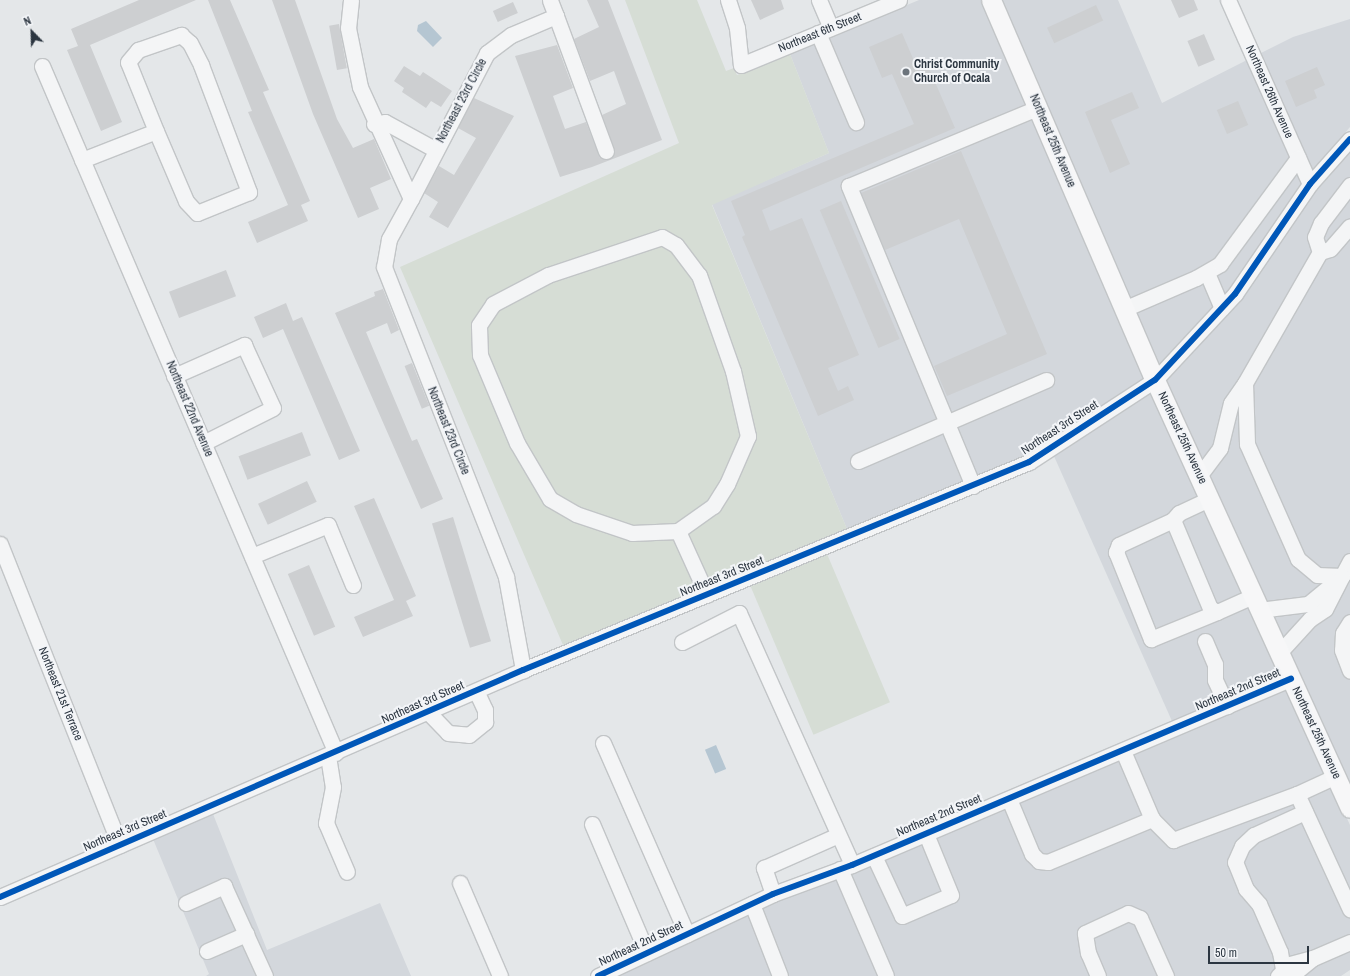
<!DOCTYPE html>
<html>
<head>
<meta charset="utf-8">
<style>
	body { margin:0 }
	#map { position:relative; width:1350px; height:976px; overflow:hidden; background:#e4e7e9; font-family:"Archivo Narrow",sans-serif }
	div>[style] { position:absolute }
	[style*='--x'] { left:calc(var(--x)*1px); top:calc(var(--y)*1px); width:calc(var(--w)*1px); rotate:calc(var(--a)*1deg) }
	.built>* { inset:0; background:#d3d7dc; transform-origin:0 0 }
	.green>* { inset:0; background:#d6ddd5; transform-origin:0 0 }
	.water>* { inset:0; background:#b5c6d2; transform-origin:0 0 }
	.building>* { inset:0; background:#cdcfd1; transform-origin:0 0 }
	.roads { filter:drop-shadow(1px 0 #c2c5c7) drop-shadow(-1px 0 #c2c5c7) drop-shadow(0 1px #c2c5c7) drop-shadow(0 -1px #c2c5c7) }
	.minor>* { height:15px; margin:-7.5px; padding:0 7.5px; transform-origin:7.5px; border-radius:7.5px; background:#f4f5f6 }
	.major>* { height:19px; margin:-9.5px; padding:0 9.5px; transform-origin:9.5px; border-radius:9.5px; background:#f7f7f8 }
	.cycleway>* { height:6px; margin:-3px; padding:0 3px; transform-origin:3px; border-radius:3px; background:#0057b8 }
	.dots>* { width:11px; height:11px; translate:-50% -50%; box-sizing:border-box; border:2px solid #f3f5f8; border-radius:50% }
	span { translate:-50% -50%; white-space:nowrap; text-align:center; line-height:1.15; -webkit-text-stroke:4px #f3f5f8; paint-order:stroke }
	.street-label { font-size:12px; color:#2c3641 }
	.poi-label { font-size:12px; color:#2c3641; font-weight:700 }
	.left { translate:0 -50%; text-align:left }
	.north { position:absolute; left:12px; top:12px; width:40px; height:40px; -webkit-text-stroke:3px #f3f5f8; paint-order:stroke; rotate:337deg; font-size:11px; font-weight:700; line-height:16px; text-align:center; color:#2c3641 }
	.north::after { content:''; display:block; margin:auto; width:14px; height:18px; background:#2c3641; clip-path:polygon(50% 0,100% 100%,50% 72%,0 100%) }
	.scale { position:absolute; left:1208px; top:946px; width:101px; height:18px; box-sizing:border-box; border:2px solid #2c3641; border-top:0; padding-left:5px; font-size:12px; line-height:14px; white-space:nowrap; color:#2c3641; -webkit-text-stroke:3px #f3f5f8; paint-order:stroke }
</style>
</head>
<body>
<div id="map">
	<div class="built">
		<i style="clip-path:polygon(919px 0,983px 0,1146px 377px,1026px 455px,847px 529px,712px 204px,829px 153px,790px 54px)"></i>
		<i style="clip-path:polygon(998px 0,1118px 0,1162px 103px,1247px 60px,1302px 183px,1230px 289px,1157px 367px)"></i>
		<i style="clip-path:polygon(1350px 19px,1350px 127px,1312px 171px,1259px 54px,1293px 37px)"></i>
		<i style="clip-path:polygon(1350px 150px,1350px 792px,1164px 381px,1241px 299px,1315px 191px)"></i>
		<i style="left:1152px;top:391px;width:312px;height:116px;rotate:66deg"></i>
		<i style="clip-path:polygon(1288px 689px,1350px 825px,1350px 970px,1341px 976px,616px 976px,776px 901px,856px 872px)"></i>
		<i style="clip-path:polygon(213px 814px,267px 950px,380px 903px,411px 976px,206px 976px,209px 974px,153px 839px)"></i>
	</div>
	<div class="green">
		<i style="clip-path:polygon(625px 0,697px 0,726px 71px,734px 68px,737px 75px,790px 54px,829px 153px,712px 205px,847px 529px,563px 645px,400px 267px,679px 143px)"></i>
		<i style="left:827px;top:554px;width:161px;height:83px;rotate:67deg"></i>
	</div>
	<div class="water">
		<i style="clip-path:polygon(426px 21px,442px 38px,433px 47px,417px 31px,418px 25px)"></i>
		<i style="left:716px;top:745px;width:26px;height:12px;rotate:67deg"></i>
	</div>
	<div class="building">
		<i style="clip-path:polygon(139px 0,196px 0,90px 45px,122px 122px,101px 131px,67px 50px,78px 46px,71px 29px)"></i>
		<i style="clip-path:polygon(208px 0,230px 0,269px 90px,263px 92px,310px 201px,301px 205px,308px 221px,257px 243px,248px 222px,288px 205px,248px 112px,252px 111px)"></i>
		<i style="clip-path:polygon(272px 0,295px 0,337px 119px,353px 148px,374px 139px,391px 179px,370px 188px,379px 209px,358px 218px,313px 114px)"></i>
		<i style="clip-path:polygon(587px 0,608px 0,662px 140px,592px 167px,560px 177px,515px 56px,557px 45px,573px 88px,553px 96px,565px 129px,586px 122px,600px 158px,613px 157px,614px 148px,602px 115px,626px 104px,614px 71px,590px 81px,574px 39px,599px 27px)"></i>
		<i style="clip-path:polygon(751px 0,781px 0,784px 9px,760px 20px)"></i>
		<i style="clip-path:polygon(1171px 0,1194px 0,1198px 10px,1179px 18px)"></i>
		<i style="left:513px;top:2px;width:12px;height:22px;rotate:66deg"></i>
		<i style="left:1096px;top:5px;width:17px;height:54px;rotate:65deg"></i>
		<i style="left:339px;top:24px;width:45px;height:10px;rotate:80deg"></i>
		<i style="clip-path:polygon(902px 33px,918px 70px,928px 66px,955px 128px,762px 210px,770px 231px,802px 218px,859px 355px,828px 368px,838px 391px,848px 386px,854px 400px,818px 416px,742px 237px,745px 235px,731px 201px,914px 124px,892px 74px,882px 78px,869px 47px)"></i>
		<i style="left:1204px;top:34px;width:28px;height:18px;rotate:67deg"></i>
		<i style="clip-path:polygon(404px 66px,420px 76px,423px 72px,452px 91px,441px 107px,431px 101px,426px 108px,402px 92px,404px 88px,394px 81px)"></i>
		<i style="clip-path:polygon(1317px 67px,1325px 85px,1314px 90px,1317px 98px,1296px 107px,1285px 81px)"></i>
		<i style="clip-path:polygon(1132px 92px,1139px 108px,1111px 120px,1130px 164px,1110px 173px,1085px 112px)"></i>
		<i style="clip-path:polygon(474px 98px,514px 116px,448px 228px,429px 217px,438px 202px,424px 193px,439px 166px,454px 175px,476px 138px,458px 128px)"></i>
		<i style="left:1238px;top:101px;width:26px;height:23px;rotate:67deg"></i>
		<i style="clip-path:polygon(961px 151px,1047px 354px,947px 396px,934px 366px,1007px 334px,959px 219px,885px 250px,861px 193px)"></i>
		<i style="left:841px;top:201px;width:150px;height:23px;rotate:67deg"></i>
		<i style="left:226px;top:270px;width:28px;height:61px;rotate:69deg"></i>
		<i style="clip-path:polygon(383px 289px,399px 330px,391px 334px,387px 323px,366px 332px,412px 441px,417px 439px,443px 499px,421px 509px,335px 313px,375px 296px,374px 292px)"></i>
		<i style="clip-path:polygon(286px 303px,293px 321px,302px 317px,360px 451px,339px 460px,283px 329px,263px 338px,254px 317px)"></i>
		<i style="left:412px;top:363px;width:46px;height:8px;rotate:68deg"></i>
		<i style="left:302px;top:432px;width:25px;height:68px;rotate:69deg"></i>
		<i style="left:307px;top:481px;width:23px;height:54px;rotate:65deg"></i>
		<i style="clip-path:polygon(374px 498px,416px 596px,406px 601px,413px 616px,363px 637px,354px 617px,394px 600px,354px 506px)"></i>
		<i style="left:453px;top:517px;width:130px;height:22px;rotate:73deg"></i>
		<i style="left:309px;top:565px;width:67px;height:23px;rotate:67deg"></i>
	</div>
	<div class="roads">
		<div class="minor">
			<i style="--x:351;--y:0;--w:28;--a:96"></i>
			<i style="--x:348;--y:28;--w:60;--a:78.5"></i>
			<i style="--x:360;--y:87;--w:123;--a:65.5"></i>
			<i style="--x:411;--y:199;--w:165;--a:-62.5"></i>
			<i style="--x:487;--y:53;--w:30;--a:-37"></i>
			<i style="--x:511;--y:35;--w:49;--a:-22.9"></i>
			<i style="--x:556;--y:16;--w:17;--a:-111"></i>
			<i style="--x:728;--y:0;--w:29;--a:72"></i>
			<i style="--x:737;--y:28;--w:37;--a:84"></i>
			<i style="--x:741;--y:65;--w:171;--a:-22.4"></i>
			<i style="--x:819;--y:0;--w:30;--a:67"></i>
			<i style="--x:1228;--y:0;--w:201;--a:66"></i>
			<i style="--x:556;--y:16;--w:144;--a:69.7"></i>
			<i style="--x:818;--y:33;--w:97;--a:66.9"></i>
			<i style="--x:42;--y:66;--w:747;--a:66.83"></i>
			<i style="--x:374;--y:124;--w:11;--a:-10"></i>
			<i style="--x:385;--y:122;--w:58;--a:28.8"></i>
			<i style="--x:82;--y:160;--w:79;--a:-21.4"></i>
			<i style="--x:156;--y:131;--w:74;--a:-112.1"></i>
			<i style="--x:128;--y:62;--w:16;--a:-50"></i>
			<i style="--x:138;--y:50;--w:46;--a:-19.2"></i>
			<i style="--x:181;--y:35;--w:12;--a:42"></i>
			<i style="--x:190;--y:43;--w:25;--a:63"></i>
			<i style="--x:201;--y:65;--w:136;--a:69.3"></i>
			<i style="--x:249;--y:192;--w:56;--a:158"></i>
			<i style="--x:197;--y:213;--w:16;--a:-133"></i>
			<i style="--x:186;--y:201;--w:76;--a:-113.2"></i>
			<i style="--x:1350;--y:185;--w:48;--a:127.3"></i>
			<i style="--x:1321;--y:223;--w:15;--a:113"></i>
			<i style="--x:1315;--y:237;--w:16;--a:72"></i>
			<i style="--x:1320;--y:252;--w:10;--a:-17"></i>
			<i style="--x:1330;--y:249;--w:30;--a:-49"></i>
			<i style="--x:411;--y:199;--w:46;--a:118.8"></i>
			<i style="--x:389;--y:239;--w:28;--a:100"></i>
			<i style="--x:384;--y:267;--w:333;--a:68.5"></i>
			<i style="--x:506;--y:577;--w:95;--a:79.6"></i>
			<i style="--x:1320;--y:252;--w:151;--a:119.8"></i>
			<i style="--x:1245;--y:383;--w:61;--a:88.1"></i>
			<i style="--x:1247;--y:444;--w:126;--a:66.1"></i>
			<i style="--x:1298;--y:559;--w:25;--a:40"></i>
			<i style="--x:1317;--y:575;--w:25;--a:2"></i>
			<i style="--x:1342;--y:576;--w:17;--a:-62"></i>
			<i style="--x:1207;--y:273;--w:38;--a:67"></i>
			<i style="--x:1124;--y:309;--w:78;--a:-23.3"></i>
			<i style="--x:1196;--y:278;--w:28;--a:-30"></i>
			<i style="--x:1220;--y:264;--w:132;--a:-53.7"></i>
			<i style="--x:174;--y:376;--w:77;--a:-23.9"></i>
			<i style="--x:244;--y:345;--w:69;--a:65.3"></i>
			<i style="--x:273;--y:408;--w:78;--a:153.4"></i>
			<i style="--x:858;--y:461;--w:205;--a:-23.3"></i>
			<i style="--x:1199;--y:476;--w:35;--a:-53"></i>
			<i style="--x:1220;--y:448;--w:46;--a:-76.3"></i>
			<i style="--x:1231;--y:403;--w:24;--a:-55"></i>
			<i style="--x:973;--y:486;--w:325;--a:-112.5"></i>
			<i style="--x:849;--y:186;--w:204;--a:-22.5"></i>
			<i style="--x:1209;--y:499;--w:33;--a:155"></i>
			<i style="--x:1179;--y:513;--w:9;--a:131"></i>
			<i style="--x:1173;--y:520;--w:95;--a:67.2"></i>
			<i style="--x:1210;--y:608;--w:8;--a:30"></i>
			<i style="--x:1217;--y:612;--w:39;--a:-24"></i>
			<i style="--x:1173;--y:520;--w:60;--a:155.2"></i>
			<i style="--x:1119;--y:545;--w:8;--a:113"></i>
			<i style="--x:1116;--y:552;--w:94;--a:68.1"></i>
			<i style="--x:1151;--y:639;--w:71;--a:-22.2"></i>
			<i style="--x:678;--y:531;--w:46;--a:177.5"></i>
			<i style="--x:632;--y:533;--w:59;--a:-161.3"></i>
			<i style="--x:576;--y:514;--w:30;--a:-150"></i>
			<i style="--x:550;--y:499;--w:65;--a:-120.5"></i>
			<i style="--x:517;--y:443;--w:95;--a:-112.8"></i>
			<i style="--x:480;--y:355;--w:30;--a:-92"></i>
			<i style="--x:479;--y:325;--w:25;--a:-56"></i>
			<i style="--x:493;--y:304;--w:62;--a:-27.8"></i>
			<i style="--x:548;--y:275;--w:120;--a:-18.4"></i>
			<i style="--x:662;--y:237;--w:16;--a:30"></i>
			<i style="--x:676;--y:245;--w:38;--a:53"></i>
			<i style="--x:699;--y:275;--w:102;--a:70.5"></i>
			<i style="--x:733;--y:371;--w:67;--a:77"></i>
			<i style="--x:748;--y:436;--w:52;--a:113.6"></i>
			<i style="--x:727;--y:484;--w:26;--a:122"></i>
			<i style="--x:713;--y:506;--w:43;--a:144.5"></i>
			<i style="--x:678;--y:531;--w:70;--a:65.6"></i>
			<i style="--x:0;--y:544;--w:324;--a:68.3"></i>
			<i style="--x:252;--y:556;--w:82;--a:-22.2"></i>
			<i style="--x:328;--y:525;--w:65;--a:67.4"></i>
			<i style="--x:1259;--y:610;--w:49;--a:-7"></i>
			<i style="--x:1308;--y:604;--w:44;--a:-39.5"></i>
			<i style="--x:1342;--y:576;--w:37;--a:117"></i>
			<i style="--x:1325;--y:609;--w:18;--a:146"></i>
			<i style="--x:1310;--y:619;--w:46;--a:132.4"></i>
			<i style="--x:1350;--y:622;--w:13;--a:122"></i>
			<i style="--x:1343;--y:633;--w:17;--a:93"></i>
			<i style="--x:1342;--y:650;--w:22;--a:69"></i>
			<i style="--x:1205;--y:641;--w:25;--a:67"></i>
			<i style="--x:1215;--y:664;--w:16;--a:90"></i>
			<i style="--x:1215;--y:680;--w:29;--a:65"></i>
			<i style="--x:682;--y:642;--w:64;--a:-27"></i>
			<i style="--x:739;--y:613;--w:276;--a:65.8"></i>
			<i style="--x:428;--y:712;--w:29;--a:46"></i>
			<i style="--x:448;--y:733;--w:21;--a:5"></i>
			<i style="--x:469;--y:735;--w:21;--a:-39"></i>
			<i style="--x:485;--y:722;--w:12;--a:-90"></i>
			<i style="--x:485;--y:710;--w:21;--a:-115"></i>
			<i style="--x:603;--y:743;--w:209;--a:66.3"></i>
			<i style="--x:1123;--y:751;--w:74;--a:66.9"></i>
			<i style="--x:1152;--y:819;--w:30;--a:45"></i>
			<i style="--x:1173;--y:840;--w:132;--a:-20.4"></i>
			<i style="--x:328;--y:756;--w:31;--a:81"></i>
			<i style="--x:333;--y:787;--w:37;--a:101"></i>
			<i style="--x:326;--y:823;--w:53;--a:66.8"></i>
			<i style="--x:1336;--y:776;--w:43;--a:155.2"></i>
			<i style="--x:1297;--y:794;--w:127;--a:65.3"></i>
			<i style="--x:1009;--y:799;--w:60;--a:67.3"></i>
			<i style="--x:1032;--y:854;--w:10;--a:45"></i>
			<i style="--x:1039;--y:861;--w:9;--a:6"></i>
			<i style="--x:1048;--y:862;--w:113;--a:-22.5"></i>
			<i style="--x:592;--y:824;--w:140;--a:66.9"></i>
			<i style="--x:874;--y:856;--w:66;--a:65"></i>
			<i style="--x:902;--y:916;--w:53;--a:-23.2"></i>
			<i style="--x:951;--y:895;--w:66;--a:-112.3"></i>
			<i style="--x:840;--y:869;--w:116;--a:66.7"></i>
			<i style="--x:460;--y:883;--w:101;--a:66.7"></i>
			<i style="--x:773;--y:894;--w:28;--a:-109"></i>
			<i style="--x:764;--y:868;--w:81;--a:-24"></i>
			<i style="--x:0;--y:897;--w:570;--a:-23.46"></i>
			<i style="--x:523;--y:670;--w:547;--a:-22.35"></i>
			<i style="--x:1029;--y:462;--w:150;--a:-33.1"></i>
			<i style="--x:1155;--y:380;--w:117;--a:-47.1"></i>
			<i style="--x:1235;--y:294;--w:133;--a:-55.7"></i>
			<i style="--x:1310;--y:184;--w:60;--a:-48.4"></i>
			<i style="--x:186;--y:903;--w:42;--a:-24.1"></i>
			<i style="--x:224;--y:886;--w:99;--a:65.5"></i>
			<i style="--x:752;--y:904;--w:77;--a:68.7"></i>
			<i style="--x:207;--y:951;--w:43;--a:-23.6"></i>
			<i style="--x:1313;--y:958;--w:40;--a:-23.4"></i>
			<i style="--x:1283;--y:969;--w:17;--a:-100"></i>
			<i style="--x:1280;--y:952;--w:52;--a:-113.6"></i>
			<i style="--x:1259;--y:904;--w:20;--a:-131"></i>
			<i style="--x:1246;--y:889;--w:29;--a:-112"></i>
			<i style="--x:1235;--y:862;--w:17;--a:-66"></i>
			<i style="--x:1242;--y:846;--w:16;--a:-43"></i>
			<i style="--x:1254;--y:835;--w:56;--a:-24.3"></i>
			<i style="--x:598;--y:976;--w:193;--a:-25.1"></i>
			<i style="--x:773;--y:894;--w:84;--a:-20.2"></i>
			<i style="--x:852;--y:865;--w:477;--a:-23"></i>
			<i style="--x:1098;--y:976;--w:25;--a:-113"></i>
			<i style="--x:1088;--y:953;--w:20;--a:-99"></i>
			<i style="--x:1085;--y:933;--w:47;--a:-24.9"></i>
			<i style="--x:1128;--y:913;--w:13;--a:23"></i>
			<i style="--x:1140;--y:918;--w:64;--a:65.9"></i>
			<i style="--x:1278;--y:976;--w:17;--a:-45"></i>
			<i style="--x:1290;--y:964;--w:24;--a:-15"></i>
			<i style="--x:1313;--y:958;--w:28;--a:141"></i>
		</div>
		<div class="major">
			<i style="--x:991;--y:0;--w:414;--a:66.7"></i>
			<i style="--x:1155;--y:380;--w:470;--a:65.5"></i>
		</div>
	</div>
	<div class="cycleway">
		<i style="--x:0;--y:897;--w:570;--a:-23.46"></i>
		<i style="--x:523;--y:670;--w:547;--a:-22.35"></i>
		<i style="--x:1029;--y:462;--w:150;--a:-33.1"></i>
		<i style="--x:1155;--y:380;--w:117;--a:-47.1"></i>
		<i style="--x:1235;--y:294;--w:133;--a:-55.7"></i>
		<i style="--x:1310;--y:184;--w:60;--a:-48.4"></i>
		<i style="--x:598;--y:976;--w:193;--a:-25.1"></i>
		<i style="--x:773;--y:894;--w:84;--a:-20.2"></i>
		<i style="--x:852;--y:865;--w:477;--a:-23"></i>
	</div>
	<div class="dots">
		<i style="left:906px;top:72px;background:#6c747c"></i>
	</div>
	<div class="street-label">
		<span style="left:820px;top:33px;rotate:-22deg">Northeast 6th Street</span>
		<span style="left:1269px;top:92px;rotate:66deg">Northeast 26th Avenue</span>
		<span style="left:462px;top:101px;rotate:-62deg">Northeast 23rd Circle</span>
		<span style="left:1052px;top:141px;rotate:67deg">Northeast 25th Avenue</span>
		<span style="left:189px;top:409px;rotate:67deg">Northeast 22nd Avenue</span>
		<span style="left:1060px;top:428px;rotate:-33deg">Northeast 3rd Street</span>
		<span style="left:448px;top:431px;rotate:68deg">Northeast 23rd Circle</span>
		<span style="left:1182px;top:438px;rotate:65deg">Northeast 25th Avenue</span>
		<span style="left:722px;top:577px;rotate:-22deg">Northeast 3rd Street</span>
		<span style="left:1238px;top:690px;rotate:-23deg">Northeast 2nd Street</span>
		<span style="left:60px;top:694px;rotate:68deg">Northeast 21st Terrace</span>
		<span style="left:423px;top:703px;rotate:-24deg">Northeast 3rd Street</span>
		<span style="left:1316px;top:733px;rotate:65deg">Northeast 25th Avenue</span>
		<span style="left:939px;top:816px;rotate:-23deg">Northeast 2nd Street</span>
		<span style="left:125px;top:831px;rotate:-23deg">Northeast 3rd Street</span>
		<span style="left:641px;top:944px;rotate:-25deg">Northeast 2nd Street</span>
	</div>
	<div class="poi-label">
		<span class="left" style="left:914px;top:72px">Christ Community<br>Church of Ocala</span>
	</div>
	<div class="north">N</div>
	<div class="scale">50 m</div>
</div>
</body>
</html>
